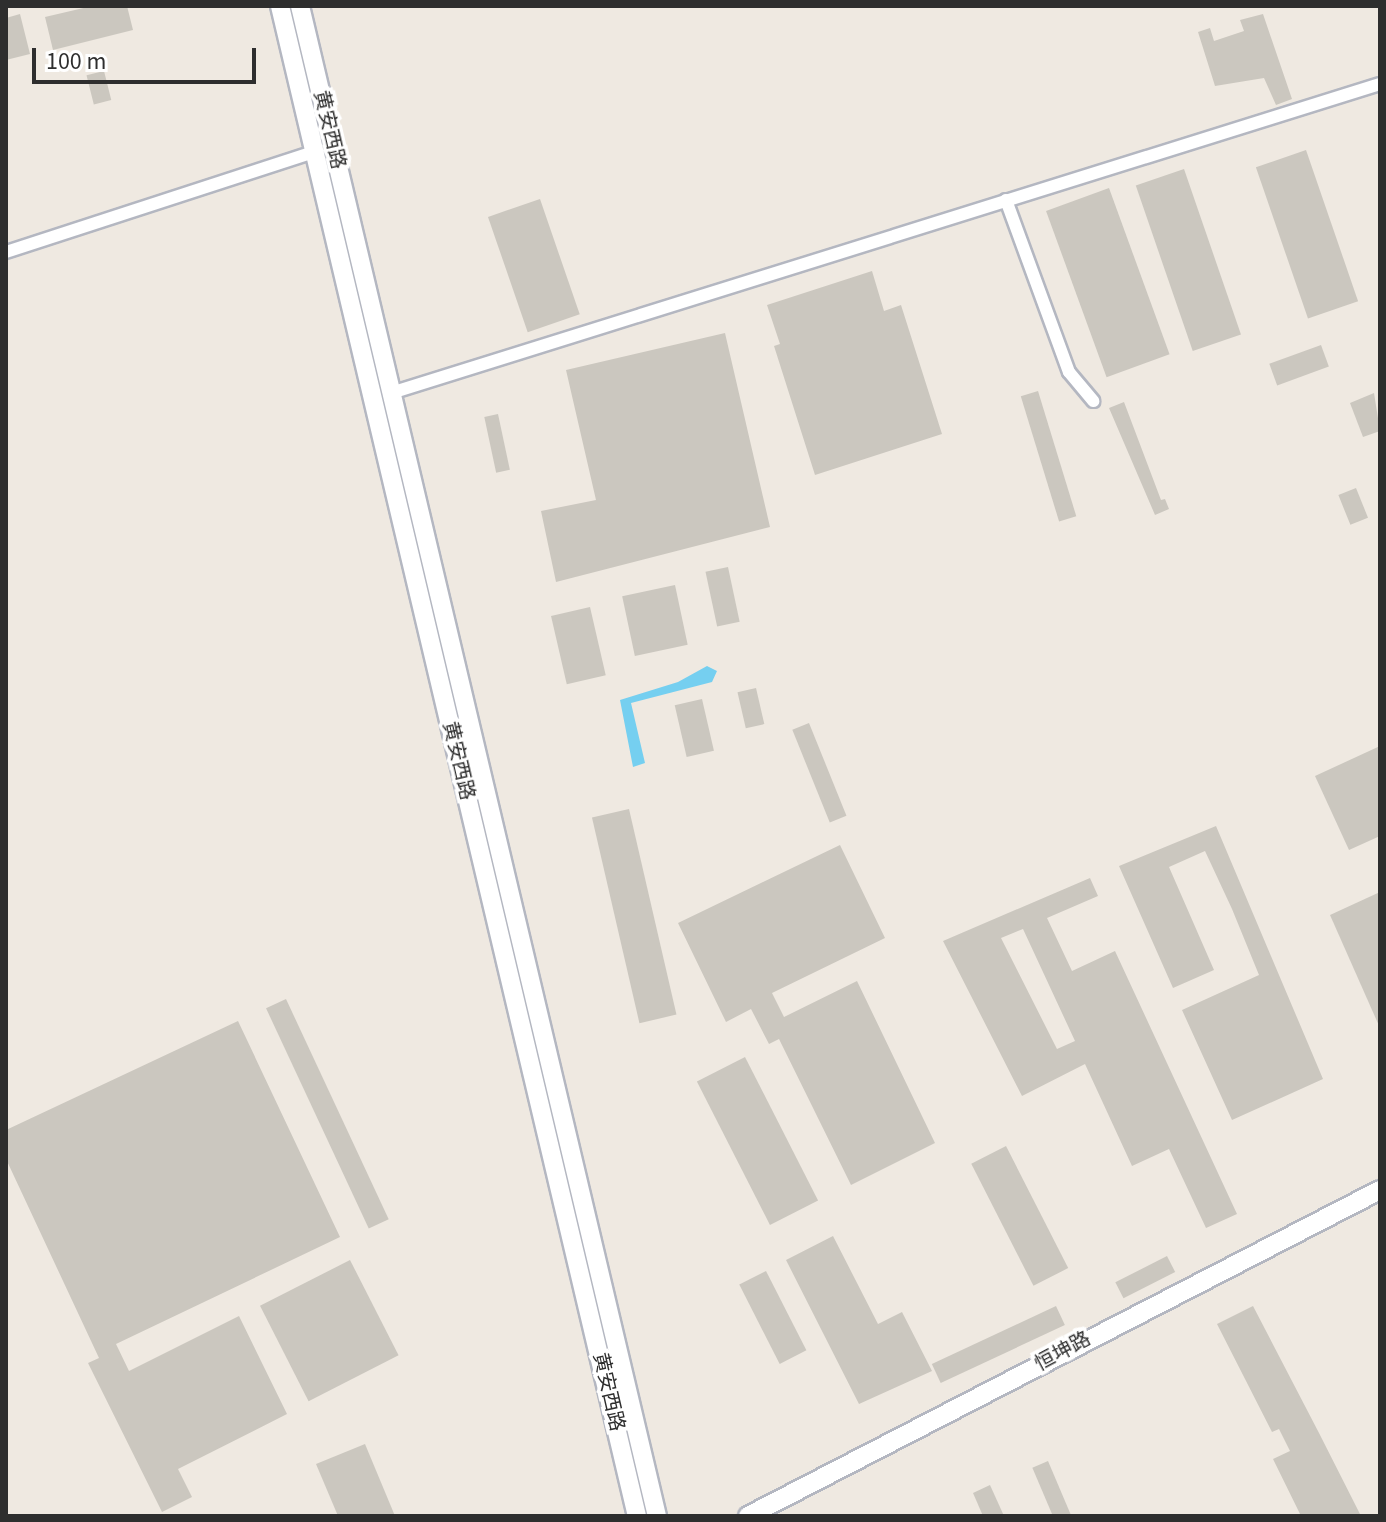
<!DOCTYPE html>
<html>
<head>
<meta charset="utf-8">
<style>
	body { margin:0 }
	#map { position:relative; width:1386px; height:1522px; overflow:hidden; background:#efe9e1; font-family:"Source Sans 3","Noto Sans SC",sans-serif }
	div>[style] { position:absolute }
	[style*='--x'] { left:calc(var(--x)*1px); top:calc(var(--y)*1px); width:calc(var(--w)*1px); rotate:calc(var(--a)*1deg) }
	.water>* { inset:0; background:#75cff0 }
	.building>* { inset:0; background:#cbc7bf; transform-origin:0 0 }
	.roads { filter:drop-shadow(2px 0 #b4b7c1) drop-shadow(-2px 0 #b4b7c1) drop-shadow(0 2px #b4b7c1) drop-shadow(0 -2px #b4b7c1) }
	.street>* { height:12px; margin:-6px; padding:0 6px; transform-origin:6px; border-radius:6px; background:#fff }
	.secondary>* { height:18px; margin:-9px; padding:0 9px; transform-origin:9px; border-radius:9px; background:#fff }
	span { translate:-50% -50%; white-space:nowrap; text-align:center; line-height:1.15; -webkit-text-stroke:7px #fff; paint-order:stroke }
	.street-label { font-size:20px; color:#2e2e2e }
	.frame { position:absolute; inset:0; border:8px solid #2e2e2e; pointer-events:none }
	.scale { position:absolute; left:32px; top:48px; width:224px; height:36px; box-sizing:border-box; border:4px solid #2e2e2e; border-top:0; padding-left:10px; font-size:24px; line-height:28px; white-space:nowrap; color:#2e2e2e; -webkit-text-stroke:6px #fff; paint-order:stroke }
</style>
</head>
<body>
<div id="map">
	<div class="water">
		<i style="clip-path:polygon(707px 666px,717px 671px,712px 682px,631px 703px,645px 763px,633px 767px,620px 700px,678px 682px)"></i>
	</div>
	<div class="building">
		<i style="clip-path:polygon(92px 6px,127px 6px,133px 30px,53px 50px,45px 17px)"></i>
		<i style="clip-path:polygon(20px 14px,30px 54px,6px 60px,6px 18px)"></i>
		<i style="clip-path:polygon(1263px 14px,1292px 99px,1276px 105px,1264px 78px,1215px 86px,1198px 32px,1210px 28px,1214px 41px,1244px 31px,1240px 20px)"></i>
		<i style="left:104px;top:71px;width:30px;height:18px;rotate:76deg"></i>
		<i style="left:1306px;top:150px;width:160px;height:53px;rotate:71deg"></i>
		<i style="left:1184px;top:169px;width:175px;height:51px;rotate:71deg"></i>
		<i style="left:1109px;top:188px;width:177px;height:67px;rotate:70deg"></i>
		<i style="left:540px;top:199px;width:122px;height:55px;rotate:71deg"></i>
		<i style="clip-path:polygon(872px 271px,884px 311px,901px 305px,942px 434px,815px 475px,774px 346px,780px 344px,767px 305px)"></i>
		<i style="clip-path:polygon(725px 333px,770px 527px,556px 582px,541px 511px,596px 500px,566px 370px)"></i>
		<i style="left:1321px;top:345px;width:23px;height:55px;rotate:70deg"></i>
		<i style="left:1038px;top:391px;width:131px;height:18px;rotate:73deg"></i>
		<i style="clip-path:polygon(1374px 393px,1380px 431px,1363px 437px,1350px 403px)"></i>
		<i style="clip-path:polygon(1124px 402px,1161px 500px,1165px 499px,1169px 509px,1155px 515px,1109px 408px)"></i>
		<i style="left:498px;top:414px;width:57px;height:14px;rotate:78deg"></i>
		<i style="left:1356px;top:488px;width:32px;height:19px;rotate:68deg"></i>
		<i style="left:728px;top:567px;width:56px;height:23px;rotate:78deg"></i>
		<i style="left:675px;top:585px;width:61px;height:54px;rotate:78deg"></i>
		<i style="left:590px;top:607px;width:70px;height:40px;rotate:77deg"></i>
		<i style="left:756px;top:688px;width:37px;height:19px;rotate:77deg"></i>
		<i style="left:702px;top:699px;width:53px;height:28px;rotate:77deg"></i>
		<i style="left:809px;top:723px;width:100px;height:18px;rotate:68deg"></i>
		<i style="clip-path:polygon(1380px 746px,1380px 836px,1349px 850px,1315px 776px)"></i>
		<i style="left:629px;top:809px;width:211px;height:38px;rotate:77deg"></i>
		<i style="clip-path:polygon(1216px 826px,1323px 1079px,1232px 1120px,1182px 1010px,1259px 975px,1232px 909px,1205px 851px,1169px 867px,1214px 970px,1173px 988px,1119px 866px)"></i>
		<i style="clip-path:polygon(840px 845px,885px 938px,772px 993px,784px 1017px,857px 981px,935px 1143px,851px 1185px,779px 1039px,769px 1044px,751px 1009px,726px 1022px,678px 923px)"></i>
		<i style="clip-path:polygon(evenodd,1090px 878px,1098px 896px,1047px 918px,1072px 971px,1115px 951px,1237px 1214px,1206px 1228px,1169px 1149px,1132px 1166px,1085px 1064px,1022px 1096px,943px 941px,1090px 878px,1023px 929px,1075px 1041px,1057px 1049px,1001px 938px,1023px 929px)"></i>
		<i style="clip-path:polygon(1380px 892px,1380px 1028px,1330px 915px)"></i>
		<i style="left:286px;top:999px;width:243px;height:22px;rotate:65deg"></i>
		<i style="clip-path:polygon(238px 1021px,340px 1237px,116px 1344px,129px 1371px,239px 1316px,287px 1414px,178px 1469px,192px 1497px,162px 1512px,88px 1363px,99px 1358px,6px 1159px,6px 1130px)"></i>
		<i style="left:745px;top:1057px;width:161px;height:54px;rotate:63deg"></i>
		<i style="left:1006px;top:1146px;width:137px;height:39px;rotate:63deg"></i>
		<i style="clip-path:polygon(833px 1236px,878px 1324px,902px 1312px,932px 1371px,859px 1404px,786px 1260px)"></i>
		<i style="left:1167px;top:1256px;width:18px;height:58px;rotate:63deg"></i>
		<i style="left:350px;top:1260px;width:107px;height:101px;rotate:63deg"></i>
		<i style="left:766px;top:1271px;width:89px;height:30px;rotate:63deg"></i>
		<i style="left:1056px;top:1306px;width:21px;height:137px;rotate:65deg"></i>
		<i style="clip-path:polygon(1253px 1306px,1319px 1433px,1361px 1516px,1301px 1516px,1273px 1459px,1290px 1451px,1279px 1429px,1272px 1432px,1217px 1324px)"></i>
		<i style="clip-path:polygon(365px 1444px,395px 1516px,338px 1516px,316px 1464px)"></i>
		<i style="left:1048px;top:1461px;width:60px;height:17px;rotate:67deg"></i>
		<i style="clip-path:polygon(990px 1485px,1004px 1516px,983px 1516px,973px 1493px)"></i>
	</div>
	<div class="roads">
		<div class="street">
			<i style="--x:1006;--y:200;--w:183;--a:69.9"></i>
			<i style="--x:1069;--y:372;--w:38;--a:50"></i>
			<i style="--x:6;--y:252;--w:324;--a:-18"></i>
			<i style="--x:391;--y:393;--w:1036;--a:-17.35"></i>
		</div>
		<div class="secondary">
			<i style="--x:280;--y:6;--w:1552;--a:76.7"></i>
			<i style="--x:300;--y:6;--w:1552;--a:76.7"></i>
			<i style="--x:748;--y:1516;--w:711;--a:-27.29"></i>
		</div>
	</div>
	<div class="street-label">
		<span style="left:329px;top:130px;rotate:77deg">黄安西路</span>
		<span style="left:458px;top:761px;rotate:77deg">黄安西路</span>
		<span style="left:1063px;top:1352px;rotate:-28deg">恒坤路</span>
		<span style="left:608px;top:1392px;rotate:77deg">黄安西路</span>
	</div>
	<div class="frame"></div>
	<div class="scale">100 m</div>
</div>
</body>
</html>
